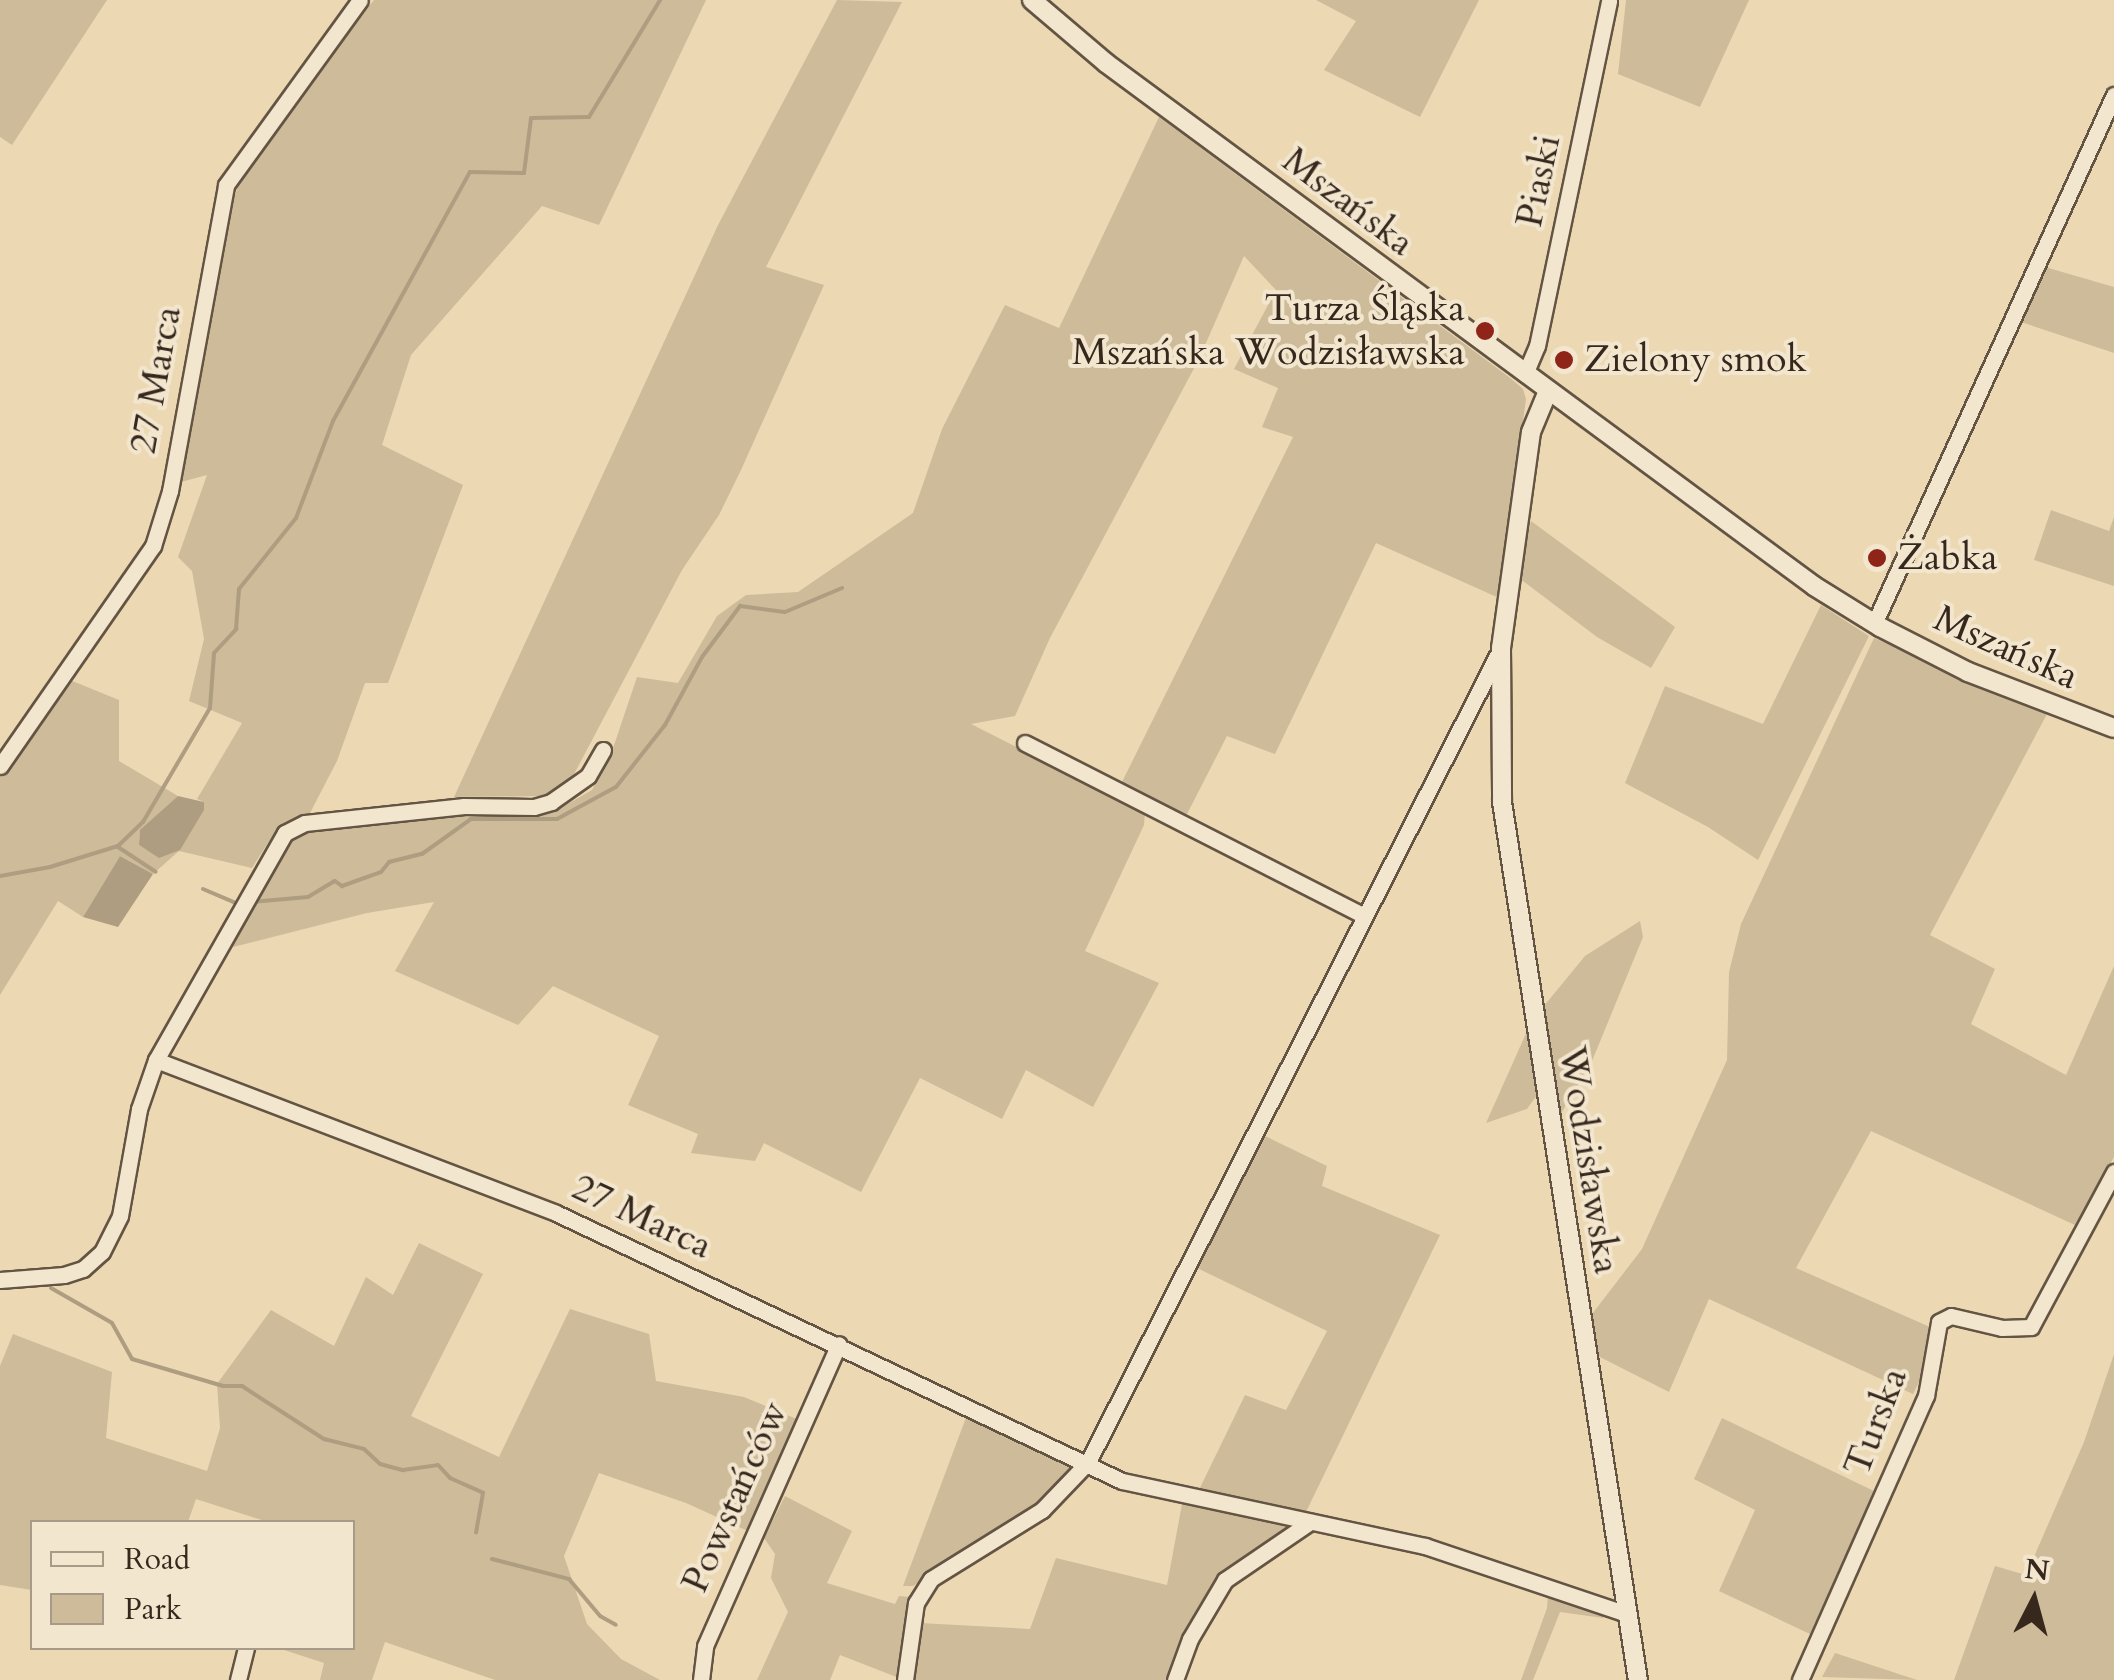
<!DOCTYPE html>
<html>
<head>
<meta charset="utf-8">
<style>
	body { margin:0 }
	#map { position:relative; width:2114px; height:1680px; overflow:hidden; background:#ecd9b3; font-family:Cardo,serif }
	div>[style] { position:absolute }
	[style*='--x'] { left:calc(var(--x)*1px); top:calc(var(--y)*1px); width:calc(var(--w)*1px); rotate:calc(var(--a)*1deg) }
	.green>* { inset:0; background:#cdbb9a }
	.water>* { inset:0; background:#ae9d80 }
	.stream>* { height:4px; margin:-2px; padding:0 2px; transform-origin:2px; border-radius:2px; background:#ae9d80 }
	.roads { filter:drop-shadow(2px 0 #645443) drop-shadow(-2px 0 #645443) drop-shadow(0 2px #645443) drop-shadow(0 -2px #645443) }
	.minor>* { height:15px; margin:-7.5px; padding:0 7.5px; transform-origin:7.5px; border-radius:7.5px; background:#f3e6ce }
	.tertiary>* { height:18px; margin:-9px; padding:0 9px; transform-origin:9px; border-radius:9px; background:#f3e6ce }
	.dots>* { width:28px; height:28px; translate:-50% -50%; box-sizing:border-box; border:5px solid #f3e6ce; border-radius:50% }
	span { translate:-50% -50%; white-space:nowrap; text-align:center; line-height:1.15; -webkit-text-stroke:8px #f3e6ce; paint-order:stroke }
	.street-label { font-size:38px; color:#37281e }
	.poi-label { font-size:38px; color:#37281e }
	.right { translate:-100% -50%; text-align:right }
	.left { translate:0 -50%; text-align:left }
	.legend { position:absolute; left:30px; top:1520px; width:325px; height:130px; box-sizing:border-box; background:#f3e6ce; border:2px solid #a89a88; margin:0; padding:12px 18px; list-style:none; font-size:30px; color:#37281e }
	.legend li { display:flex; align-items:center; gap:20px; height:50px }
	.legend b { width:50px; border:2px solid #a89a88 }
	.north { position:absolute; left:1984px; top:1550px; width:100px; height:100px; -webkit-text-stroke:8px #f3e6ce; paint-order:stroke; rotate:6deg; font-size:28px; font-weight:700; line-height:40px; text-align:center; color:#37281e }
	.north::after { content:''; display:block; margin:auto; width:35px; height:45px; background:#37281e; clip-path:polygon(50% 0,100% 100%,50% 72%,0 100%) }
</style>
</head>
<body>
<div id="map">
	<div class="green">
		<i style="clip-path:polygon(0 0,107px 0,12px 145px,0 137px)"></i>
		<i style="clip-path:polygon(374px 0,706px 0,599px 225px,542px 206px,411px 355px,382px 445px,463px 485px,388px 683px,365px 683px,337px 761px,309px 815px,275px 832px,252px 868px,179px 851px,153px 874px,120px 856px,83px 917px,58px 901px,0 995px,0 773px,70px 680px,119px 700px,119px 761px,178px 796px,140px 831px,139px 845px,147px 850px,176px 850px,204px 810px,204px 802px,197px 799px,242px 723px,189px 701px,204px 639px,192px 571px,178px 557px,207px 475px,181px 482px,220px 267px,233px 199px,245px 171px)"></i>
		<i style="clip-path:polygon(837px 0,902px 2px,766px 267px,824px 285px,741px 470px,719px 515px,682px 570px,572px 778px,543px 796px,454px 797px,718px 225px)"></i>
		<i style="clip-path:polygon(1316px 0,1479px 0,1420px 117px,1324px 70px,1356px 21px)"></i>
		<i style="clip-path:polygon(1626px 0,1749px 0,1700px 107px,1618px 74px)"></i>
		<i style="clip-path:polygon(1159px 117px,1509px 377px,1523px 389px,1526px 399px,1499px 598px,1376px 543px,1275px 754px,1227px 736px,1184px 820px,1146px 801px,1122px 782px,1293px 437px,1262px 427px,1278px 388px,1234px 369px,1276px 290px,1244px 256px,1199px 359px,1050px 638px,1015px 716px,971px 724px,1145px 812px,1144px 825px,1085px 951px,1159px 983px,1093px 1107px,1026px 1070px,1002px 1119px,920px 1078px,861px 1192px,764px 1143px,755px 1161px,691px 1153px,698px 1134px,628px 1105px,659px 1036px,553px 986px,518px 1025px,395px 971px,434px 902px,367px 913px,229px 948px,283px 849px,302px 833px,456px 813px,559px 809px,592px 790px,610px 757px,637px 677px,678px 683px,717px 616px,746px 595px,798px 592px,913px 513px,942px 429px,1005px 305px,1059px 328px)"></i>
		<i style="clip-path:polygon(2045px 267px,2114px 287px,2114px 353px,2021px 322px)"></i>
		<i style="clip-path:polygon(2051px 510px,2109px 531px,2114px 517px,2114px 586px,2034px 560px)"></i>
		<i style="clip-path:polygon(1531px 521px,1675px 627px,1651px 668px,1597px 637px,1519px 578px)"></i>
		<i style="clip-path:polygon(1821px 605px,1869px 636px,1758px 860px,1708px 827px,1625px 783px,1665px 686px,1763px 724px)"></i>
		<i style="clip-path:polygon(1874px 638px,2048px 712px,1930px 935px,1995px 969px,1971px 1024px,2066px 1075px,2114px 966px,2114px 1157px,2075px 1225px,1871px 1131px,1796px 1268px,1930px 1327px,1926px 1367px,1913px 1394px,1709px 1299px,1669px 1392px,1590px 1352px,1589px 1318px,1642px 1249px,1727px 1060px,1729px 972px,1741px 924px)"></i>
		<i style="clip-path:polygon(1640px 921px,1643px 937px,1592px 1061px,1556px 1122px,1539px 1012px,1585px 956px)"></i>
		<i style="clip-path:polygon(1528px 1029px,1537px 1095px,1527px 1109px,1486px 1123px)"></i>
		<i style="clip-path:polygon(1263px 1135px,1327px 1166px,1322px 1186px,1440px 1235px,1305px 1514px,1197px 1494px,1245px 1395px,1286px 1410px,1327px 1331px,1195px 1267px)"></i>
		<i style="clip-path:polygon(419px 1243px,483px 1274px,411px 1416px,499px 1457px,570px 1309px,649px 1334px,656px 1381px,744px 1397px,799px 1420px,750px 1532px,686px 1503px,599px 1473px,564px 1556px,587px 1624px,621px 1659px,660px 1680px,495px 1680px,385px 1642px,372px 1680px,320px 1680px,324px 1663px,278px 1648px,352px 1648px,352px 1522px,268px 1522px,196px 1499px,188px 1522px,32px 1522px,32px 1590px,0 1585px,0 1366px,13px 1334px,112px 1372px,106px 1438px,207px 1471px,220px 1428px,217px 1384px,271px 1310px,334px 1346px,366px 1277px,393px 1295px)"></i>
		<i style="clip-path:polygon(2114px 1354px,2114px 1680px,1954px 1680px,1995px 1566px,2026px 1575px,2084px 1442px)"></i>
		<i style="clip-path:polygon(967px 1415px,1083px 1463px,1065px 1486px,996px 1533px,913px 1586px,903px 1586px)"></i>
		<i style="clip-path:polygon(1722px 1418px,1876px 1492px,1810px 1634px,1719px 1591px,1755px 1510px,1694px 1479px)"></i>
		<i style="clip-path:polygon(785px 1496px,852px 1531px,827px 1583px,895px 1604px,899px 1596px,910px 1597px,899px 1678px,840px 1655px,830px 1680px,757px 1680px,788px 1612px,771px 1578px,775px 1554px,764px 1538px)"></i>
		<i style="clip-path:polygon(1182px 1504px,1305px 1527px,1222px 1591px,1185px 1680px,911px 1680px,920px 1623px,1030px 1629px,1056px 1558px,1167px 1585px)"></i>
		<i style="clip-path:polygon(1548px 1594px,1602px 1611px,1603px 1618px,1560px 1612px,1533px 1680px,1521px 1680px,1547px 1608px)"></i>
		<i style="clip-path:polygon(1835px 1653px,1917px 1680px,1822px 1677px)"></i>
	</div>
	<div class="water">
		<i style="clip-path:polygon(178px 796px,204px 802px,204px 810px,180px 850px,159px 858px,139px 845px,140px 830px)"></i>
		<i style="clip-path:polygon(120px 856px,153px 874px,118px 927px,83px 917px)"></i>
	</div>
	<div class="stream">
		<i style="--x:118;--y:847;--w:45;--a:33.3"></i>
		<i style="--x:0;--y:876;--w:51;--a:-10.2"></i>
		<i style="--x:50;--y:867;--w:71;--a:-17.2"></i>
		<i style="--x:118;--y:846;--w:35;--a:-44"></i>
		<i style="--x:143;--y:822;--w:132;--a:-59.6"></i>
		<i style="--x:210;--y:708;--w:55;--a:-85.8"></i>
		<i style="--x:214;--y:653;--w:33;--a:-47"></i>
		<i style="--x:236;--y:629;--w:40;--a:-85.7"></i>
		<i style="--x:239;--y:589;--w:91;--a:-51.2"></i>
		<i style="--x:296;--y:518;--w:104;--a:-69.1"></i>
		<i style="--x:333;--y:421;--w:284;--a:-61.2"></i>
		<i style="--x:470;--y:172;--w:54;--a:1.1"></i>
		<i style="--x:524;--y:173;--w:55;--a:-82.7"></i>
		<i style="--x:531;--y:118;--w:58;--a:-1"></i>
		<i style="--x:589;--y:117;--w:137;--a:-58.7"></i>
		<i style="--x:203;--y:889;--w:36;--a:23"></i>
		<i style="--x:251;--y:902;--w:57;--a:-5"></i>
		<i style="--x:308;--y:897;--w:31;--a:-31"></i>
		<i style="--x:335;--y:881;--w:9;--a:36"></i>
		<i style="--x:342;--y:886;--w:41;--a:-19.7"></i>
		<i style="--x:381;--y:872;--w:13;--a:-51"></i>
		<i style="--x:389;--y:862;--w:34;--a:-14"></i>
		<i style="--x:422;--y:854;--w:60;--a:-35.5"></i>
		<i style="--x:471;--y:819;--w:86;--a:0"></i>
		<i style="--x:557;--y:819;--w:67;--a:-28.5"></i>
		<i style="--x:616;--y:787;--w:79;--a:-51.7"></i>
		<i style="--x:665;--y:725;--w:77;--a:-61.4"></i>
		<i style="--x:702;--y:657;--w:64;--a:-53.3"></i>
		<i style="--x:740;--y:606;--w:45;--a:7.6"></i>
		<i style="--x:785;--y:612;--w:62;--a:-22.8"></i>
		<i style="--x:51;--y:1288;--w:70;--a:29.8"></i>
		<i style="--x:112;--y:1323;--w:41;--a:60.9"></i>
		<i style="--x:132;--y:1359;--w:95;--a:16.5"></i>
		<i style="--x:223;--y:1386;--w:19;--a:0"></i>
		<i style="--x:242;--y:1386;--w:98;--a:32.9"></i>
		<i style="--x:324;--y:1439;--w:41;--a:14"></i>
		<i style="--x:364;--y:1449;--w:22;--a:43"></i>
		<i style="--x:380;--y:1464;--w:24;--a:15"></i>
		<i style="--x:403;--y:1470;--w:35;--a:-8"></i>
		<i style="--x:438;--y:1465;--w:18;--a:47"></i>
		<i style="--x:450;--y:1478;--w:36;--a:24"></i>
		<i style="--x:483;--y:1493;--w:40;--a:100"></i>
		<i style="--x:492;--y:1559;--w:80;--a:14.6"></i>
		<i style="--x:569;--y:1579;--w:48;--a:50"></i>
		<i style="--x:600;--y:1616;--w:18;--a:29"></i>
	</div>
	<div class="roads">
		<div class="minor">
			<i style="--x:1525;--y:374;--w:30;--a:-67"></i>
			<i style="--x:1537;--y:346;--w:353;--a:-78.2"></i>
			<i style="--x:1874;--y:624;--w:581;--a:-65.6"></i>
			<i style="--x:1025;--y:743;--w:381;--a:27"></i>
			<i style="--x:0;--y:766;--w:268;--a:-55.2"></i>
			<i style="--x:153;--y:546;--w:58;--a:-72.8"></i>
			<i style="--x:170;--y:491;--w:311;--a:-79.6"></i>
			<i style="--x:226;--y:185;--w:228;--a:-54.1"></i>
			<i style="--x:156;--y:1060;--w:261;--a:-60.4"></i>
			<i style="--x:285;--y:833;--w:22;--a:-27"></i>
			<i style="--x:305;--y:823;--w:160;--a:-6.1"></i>
			<i style="--x:464;--y:806;--w:70;--a:0.8"></i>
			<i style="--x:534;--y:807;--w:18;--a:-16"></i>
			<i style="--x:551;--y:802;--w:45;--a:-35.1"></i>
			<i style="--x:588;--y:776;--w:30;--a:-60"></i>
			<i style="--x:0;--y:1280;--w:64;--a:-4.5"></i>
			<i style="--x:64;--y:1275;--w:20;--a:-18"></i>
			<i style="--x:83;--y:1269;--w:25;--a:-42"></i>
			<i style="--x:102;--y:1252;--w:40;--a:-63.4"></i>
			<i style="--x:120;--y:1216;--w:109;--a:-79.9"></i>
			<i style="--x:139;--y:1109;--w:52;--a:-70.9"></i>
			<i style="--x:156;--y:1060;--w:428;--a:20.9"></i>
			<i style="--x:556;--y:1213;--w:626;--a:25.34"></i>
			<i style="--x:1122;--y:1481;--w:310;--a:12.1"></i>
			<i style="--x:1425;--y:1546;--w:213;--a:18.6"></i>
			<i style="--x:238;--y:1680;--w:33;--a:-76"></i>
			<i style="--x:701;--y:1680;--w:34;--a:-83"></i>
			<i style="--x:705;--y:1646;--w:330;--a:-66.1"></i>
			<i style="--x:905;--y:1680;--w:78;--a:-81.9"></i>
			<i style="--x:916;--y:1603;--w:28;--a:-58"></i>
			<i style="--x:931;--y:1579;--w:131;--a:-31.9"></i>
			<i style="--x:1042;--y:1510;--w:66;--a:-46.2"></i>
			<i style="--x:1088;--y:1462;--w:913;--a:-63.1"></i>
			<i style="--x:1175;--y:1680;--w:44;--a:-69.9"></i>
			<i style="--x:1190;--y:1639;--w:69;--a:-59.3"></i>
			<i style="--x:1225;--y:1580;--w:103;--a:-34.3"></i>
			<i style="--x:1800;--y:1680;--w:311;--a:-66.1"></i>
			<i style="--x:1926;--y:1396;--w:75;--a:-80"></i>
			<i style="--x:1939;--y:1322;--w:13;--a:-27"></i>
			<i style="--x:1951;--y:1316;--w:52;--a:13.2"></i>
			<i style="--x:2002;--y:1328;--w:29;--a:-2"></i>
			<i style="--x:2031;--y:1327;--w:176;--a:-61.8"></i>
		</div>
		<div class="tertiary">
			<i style="--x:1032;--y:0;--w:97;--a:40.4"></i>
			<i style="--x:1106;--y:63;--w:880;--a:36.45"></i>
			<i style="--x:1814;--y:586;--w:78;--a:31.8"></i>
			<i style="--x:1880;--y:627;--w:99;--a:27.1"></i>
			<i style="--x:1968;--y:672;--w:156;--a:21"></i>
			<i style="--x:1548;--y:391;--w:44;--a:112.5"></i>
			<i style="--x:1531;--y:432;--w:218;--a:97.9"></i>
			<i style="--x:1501;--y:648;--w:154;--a:89.6"></i>
			<i style="--x:1502;--y:802;--w:888;--a:81.2"></i>
		</div>
	</div>
	<div class="dots">
		<i style="left:1485px;top:331px;background:#8f2418"></i>
		<i style="left:1564px;top:360px;background:#8f2418"></i>
		<i style="left:1877px;top:558px;background:#8f2418"></i>
	</div>
	<div class="street-label">
		<span style="left:1539px;top:181px;rotate:-78deg">Piaski</span>
		<span style="left:1348px;top:202px;rotate:37deg">Mszańska</span>
		<span style="left:156px;top:380px;rotate:-80deg">27 Marca</span>
		<span style="left:2006px;top:648px;rotate:24deg">Mszańska</span>
		<span style="left:1589px;top:1160px;rotate:81deg">Wodzisławska</span>
		<span style="left:642px;top:1217px;rotate:25deg">27 Marca</span>
		<span style="left:1876px;top:1422px;rotate:-69deg">Turska</span>
		<span style="left:735px;top:1497px;rotate:-66deg">Powstańców</span>
	</div>
	<div class="poi-label">
		<span class="right" style="left:1465px;top:331px">Turza Śląska<br>Mszańska Wodzisławska</span>
		<span class="left" style="left:1584px;top:360px">Zielony smok</span>
		<span class="left" style="left:1897px;top:558px">Żabka</span>
	</div>
	<ul class="legend">
	<li><b style="height:12px;background:#f3e6ce"></b>Road</li>
	<li><b style="height:28px;background:#cdbb9a"></b>Park</li>
	</ul>
	<div class="north">N</div>
</div>
</body>
</html>
